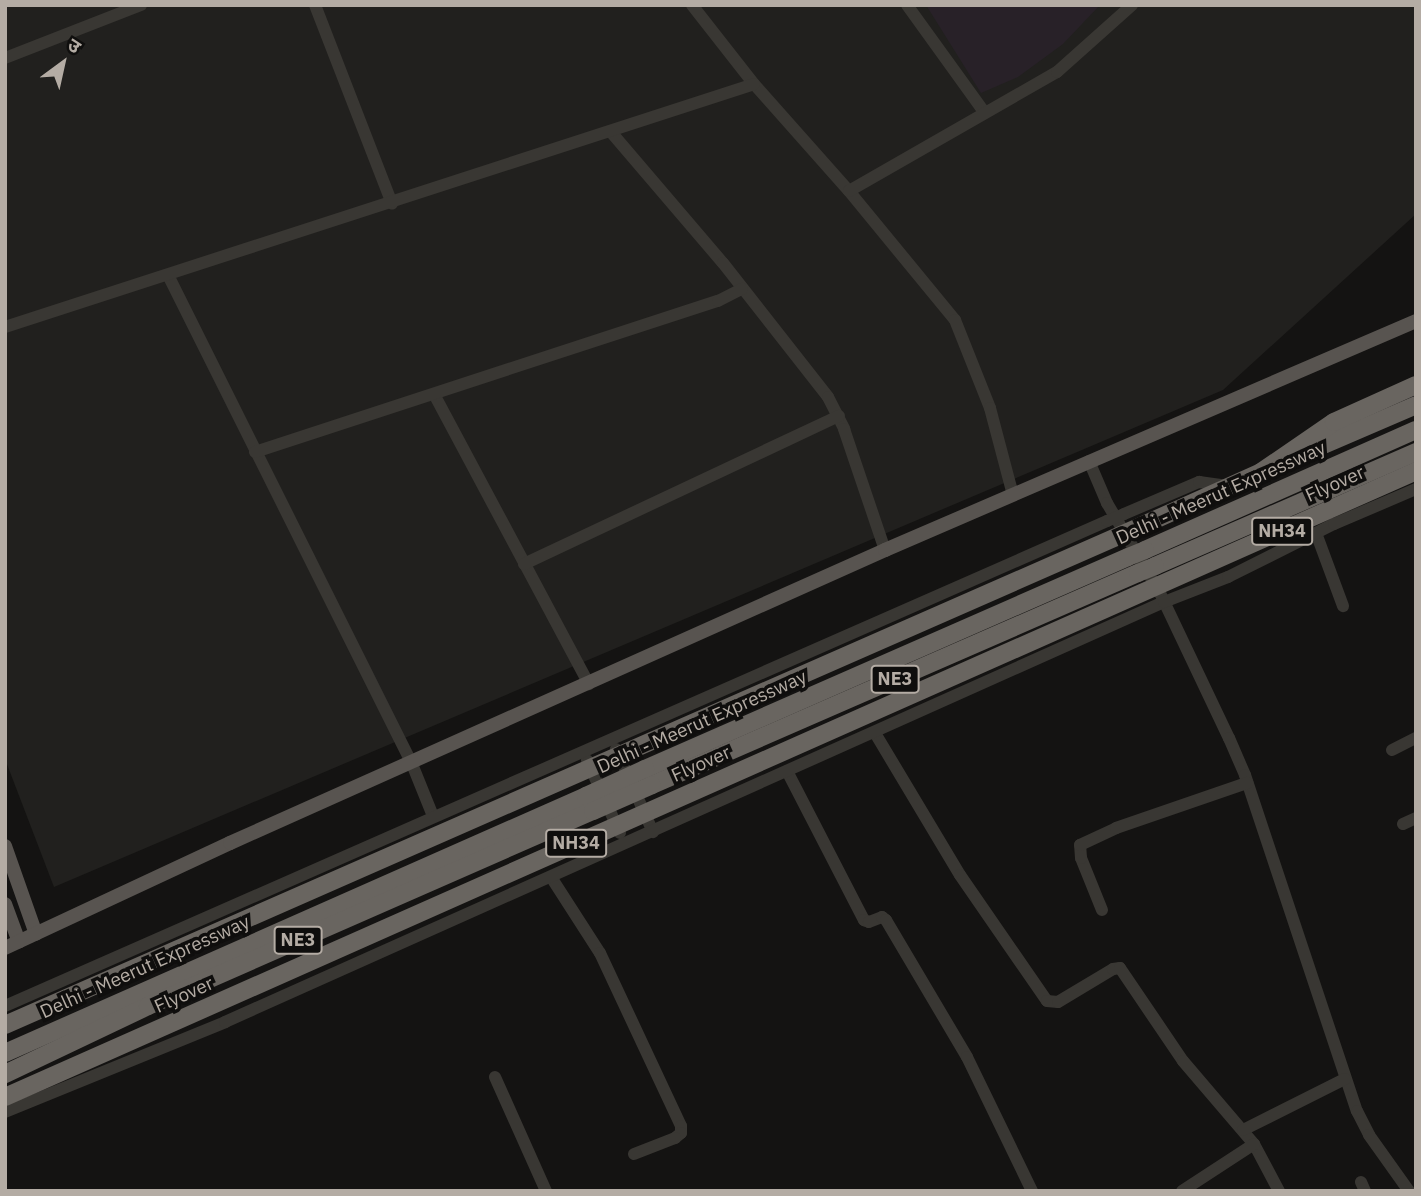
<!DOCTYPE html>
<html>
<head>
<meta charset="utf-8">
<style>
	body { margin:0 }
	#map { position:relative; width:1421px; height:1196px; overflow:hidden; background:#141312; font-family:"IBM Plex Sans","Noto Sans Devanagari",sans-serif }
	div>[style] { position:absolute }
	[style*='--x'] { left:calc(var(--x)*1px); top:calc(var(--y)*1px); width:calc(var(--w)*1px); rotate:calc(var(--a)*1deg) }
	.built>* { inset:0; background:#21201e }
	.green>* { inset:0; background:#282128 }
	.minor>* { height:12px; margin:-6px; padding:0 6px; transform-origin:6px; border-radius:6px; background:#393733 }
	.major>* { height:14px; margin:-7px; padding:0 7px; transform-origin:7px; border-radius:7px; background:#585450 }
	.highway>* { height:18px; margin:-9px; padding:0 9px; transform-origin:9px; border-radius:9px; background:#696560 }
	.minor-bridge>* { height:12px; margin:-6px; padding:0 6px; transform-origin:6px; border-radius:6px; background:#393733 }
	.highway-bridge>* { height:18px; margin:-9px; padding:0 9px; transform-origin:9px; border-radius:9px; background:#696560 }
	span { translate:-50% -50%; white-space:nowrap; text-align:center; line-height:1.15; -webkit-text-stroke:7px #0f0e0d; paint-order:stroke }
	.shield-label span { padding:2px 5px; background:#0f0e0d; border:2px solid; border-radius:5px; -webkit-text-stroke-width:0 }
	.shield-label { font-size:18px; color:#b4aca4; font-weight:700 }
	.street-label { font-size:19px; color:#b4aca4 }
	.frame { position:absolute; inset:0; border:7px solid #b4aca4; pointer-events:none }
	.north { position:absolute; left:28px; top:28px; width:70px; height:70px; -webkit-text-stroke:5px #0f0e0d; paint-order:stroke; rotate:33deg; font-size:19px; font-weight:700; line-height:28px; text-align:center; color:#b4aca4 }
	.north::after { content:''; display:block; margin:auto; width:24px; height:32px; background:#b4aca4; clip-path:polygon(50% 0,100% 100%,50% 72%,0 100%) }
</style>
</head>
<body>
<div id="map">
	<div class="built">
		<i style="clip-path:polygon(5px 5px,1416px 5px,1416px 214px,1223px 390px,54px 887px,5px 759px)"></i>
	</div>
	<div class="green">
		<i style="clip-path:polygon(926px 5px,1100px 5px,1063px 44px,1018px 77px,981px 93px)"></i>
	</div>
	<div class="minor">
		<i style="--x:315;--y:5;--w:213;--a:68.8"></i>
		<i style="--x:692;--y:5;--w:100;--a:51.9"></i>
		<i style="--x:754;--y:84;--w:143;--a:48.4"></i>
		<i style="--x:849;--y:191;--w:167;--a:50.6"></i>
		<i style="--x:955;--y:320;--w:95;--a:68.3"></i>
		<i style="--x:990;--y:408;--w:90;--a:75.2"></i>
		<i style="--x:907;--y:5;--w:133;--a:54.2"></i>
		<i style="--x:5;--y:58;--w:146;--a:-21.3"></i>
		<i style="--x:611;--y:132;--w:172;--a:49.5"></i>
		<i style="--x:723;--y:263;--w:170;--a:51.9"></i>
		<i style="--x:828;--y:397;--w:36;--a:63"></i>
		<i style="--x:844;--y:429;--w:128;--a:71.3"></i>
		<i style="--x:849;--y:191;--w:240;--a:-29.8"></i>
		<i style="--x:1057;--y:72;--w:101;--a:-41.8"></i>
		<i style="--x:168;--y:275;--w:546;--a:63.48"></i>
		<i style="--x:412;--y:764;--w:56;--a:68"></i>
		<i style="--x:5;--y:327;--w:787;--a:-17.97"></i>
		<i style="--x:434;--y:394;--w:329;--a:61.9"></i>
		<i style="--x:255;--y:452;--w:487;--a:-18.1"></i>
		<i style="--x:718;--y:301;--w:27;--a:-27"></i>
		<i style="--x:1089;--y:461;--w:46;--a:66.8"></i>
		<i style="--x:1107;--y:503;--w:104;--a:59.5"></i>
		<i style="--x:1160;--y:593;--w:161;--a:64.6"></i>
		<i style="--x:1229;--y:738;--w:40;--a:66.6"></i>
		<i style="--x:1245;--y:775;--w:354;--a:71.6"></i>
		<i style="--x:1357;--y:1111;--w:27;--a:63"></i>
		<i style="--x:1369;--y:1135;--w:69;--a:54.5"></i>
		<i style="--x:1124;--y:514;--w:82;--a:-23.1"></i>
		<i style="--x:1199;--y:482;--w:29;--a:8"></i>
		<i style="--x:1316;--y:533;--w:78;--a:69.7"></i>
		<i style="--x:524;--y:564;--w:348;--a:-25.2"></i>
		<i style="--x:875;--y:733;--w:165;--a:59.1"></i>
		<i style="--x:960;--y:875;--w:153;--a:55.4"></i>
		<i style="--x:1047;--y:1001;--w:11;--a:5"></i>
		<i style="--x:1058;--y:1002;--w:64;--a:-31"></i>
		<i style="--x:1113;--y:969;--w:7;--a:-8"></i>
		<i style="--x:1120;--y:968;--w:112;--a:55.9"></i>
		<i style="--x:1183;--y:1061;--w:109;--a:49.5"></i>
		<i style="--x:1254;--y:1144;--w:53;--a:62"></i>
		<i style="--x:616;--y:749;--w:91;--a:66"></i>
		<i style="--x:1392;--y:750;--w:27;--a:-27"></i>
		<i style="--x:587;--y:760;--w:80;--a:65.7"></i>
		<i style="--x:787;--y:771;--w:168;--a:62.7"></i>
		<i style="--x:864;--y:920;--w:5;--a:22"></i>
		<i style="--x:869;--y:922;--w:14;--a:-21"></i>
		<i style="--x:882;--y:917;--w:5;--a:37"></i>
		<i style="--x:886;--y:920;--w:159;--a:59.4"></i>
		<i style="--x:967;--y:1057;--w:149;--a:64.1"></i>
		<i style="--x:1403;--y:824;--w:14;--a:-25"></i>
		<i style="--x:551;--y:877;--w:90;--a:57.2"></i>
		<i style="--x:600;--y:953;--w:191;--a:64.9"></i>
		<i style="--x:681;--y:1126;--w:7;--a:90"></i>
		<i style="--x:681;--y:1133;--w:8;--a:140"></i>
		<i style="--x:675;--y:1138;--w:44;--a:158.7"></i>
		<i style="--x:1102;--y:910;--w:56;--a:-112"></i>
		<i style="--x:1081;--y:858;--w:13;--a:-94"></i>
		<i style="--x:1080;--y:845;--w:40;--a:-25"></i>
		<i style="--x:1116;--y:828;--w:139;--a:-19"></i>
		<i style="--x:5;--y:1006;--w:1204;--a:-23.75"></i>
		<i style="--x:495;--y:1077;--w:125;--a:65.9"></i>
		<i style="--x:5;--y:1112;--w:238;--a:-22.2"></i>
		<i style="--x:225;--y:1022;--w:1029;--a:-24.1"></i>
		<i style="--x:1164;--y:602;--w:69;--a:-21.3"></i>
		<i style="--x:1228;--y:577;--w:119;--a:-26.6"></i>
		<i style="--x:1334;--y:524;--w:89;--a:-23.1"></i>
		<i style="--x:1243;--y:1130;--w:114;--a:-26.6"></i>
		<i style="--x:1361;--y:1182;--w:10;--a:66"></i>
		<i style="--x:1182;--y:1191;--w:86;--a:-33.1"></i>
	</div>
	<div class="major">
		<i style="--x:5;--y:846;--w:93;--a:70.6"></i>
		<i style="--x:5;--y:904;--w:40;--a:69.8"></i>
		<i style="--x:5;--y:948;--w:248;--a:-25"></i>
		<i style="--x:230;--y:843;--w:718;--a:-24.1"></i>
		<i style="--x:885;--y:550;--w:578;--a:-23.33"></i>
	</div>
	<div class="highway">
		<i style="--x:1300;--y:455;--w:126;--a:-23.3"></i>
		<i style="--x:1141;--y:526;--w:132;--a:-24.2"></i>
		<i style="--x:1261;--y:472;--w:88;--a:-34.4"></i>
		<i style="--x:1334;--y:422;--w:90;--a:-24.3"></i>
		<i style="--x:1145;--y:550;--w:296;--a:-23.9"></i>
		<i style="--x:1155;--y:566;--w:285;--a:-23.6"></i>
		<i style="--x:645;--y:769;--w:527;--a:-23.7"></i>
		<i style="--x:652;--y:785;--w:530;--a:-23.57"></i>
		<i style="--x:5;--y:1053;--w:635;--a:-23.86"></i>
		<i style="--x:5;--y:1074;--w:158;--a:-25.4"></i>
		<i style="--x:148;--y:1006;--w:486;--a:-23.7"></i>
	</div>
	<div class="minor-bridge">
		<i style="--x:1107;--y:521;--w:18;--a:-22"></i>
	</div>
	<div class="highway-bridge">
		<i style="--x:1128;--y:557;--w:18;--a:-22"></i>
		<i style="--x:1138;--y:573;--w:18;--a:-22"></i>
		<i style="--x:586;--y:796;--w:65;--a:-24.6"></i>
		<i style="--x:593;--y:811;--w:64;--a:-23.8"></i>
		<i style="--x:5;--y:1025;--w:1241;--a:-23.71"></i>
		<i style="--x:5;--y:1097;--w:1544;--a:-23.92"></i>
	</div>
	<div class="shield-label">
		<span style="left:1282px;top:531px">NH34</span>
		<span style="left:895px;top:679px">NE3</span>
		<span style="left:576px;top:843px">NH34</span>
		<span style="left:298px;top:940px">NE3</span>
	</div>
	<div class="street-label">
		<span style="left:1335px;top:484px;rotate:-24deg">Flyover</span>
		<span style="left:1221px;top:493px;rotate:-24deg">Delhi - Meerut Expressway</span>
		<span style="left:702px;top:722px;rotate:-24deg">Delhi - Meerut Expressway</span>
		<span style="left:701px;top:764px;rotate:-24deg">Flyover</span>
		<span style="left:145px;top:967px;rotate:-24deg">Delhi - Meerut Expressway</span>
		<span style="left:184px;top:995px;rotate:-24deg">Flyover</span>
	</div>
	<div class="frame"></div>
	<div class="north">उ</div>
</div>
</body>
</html>
